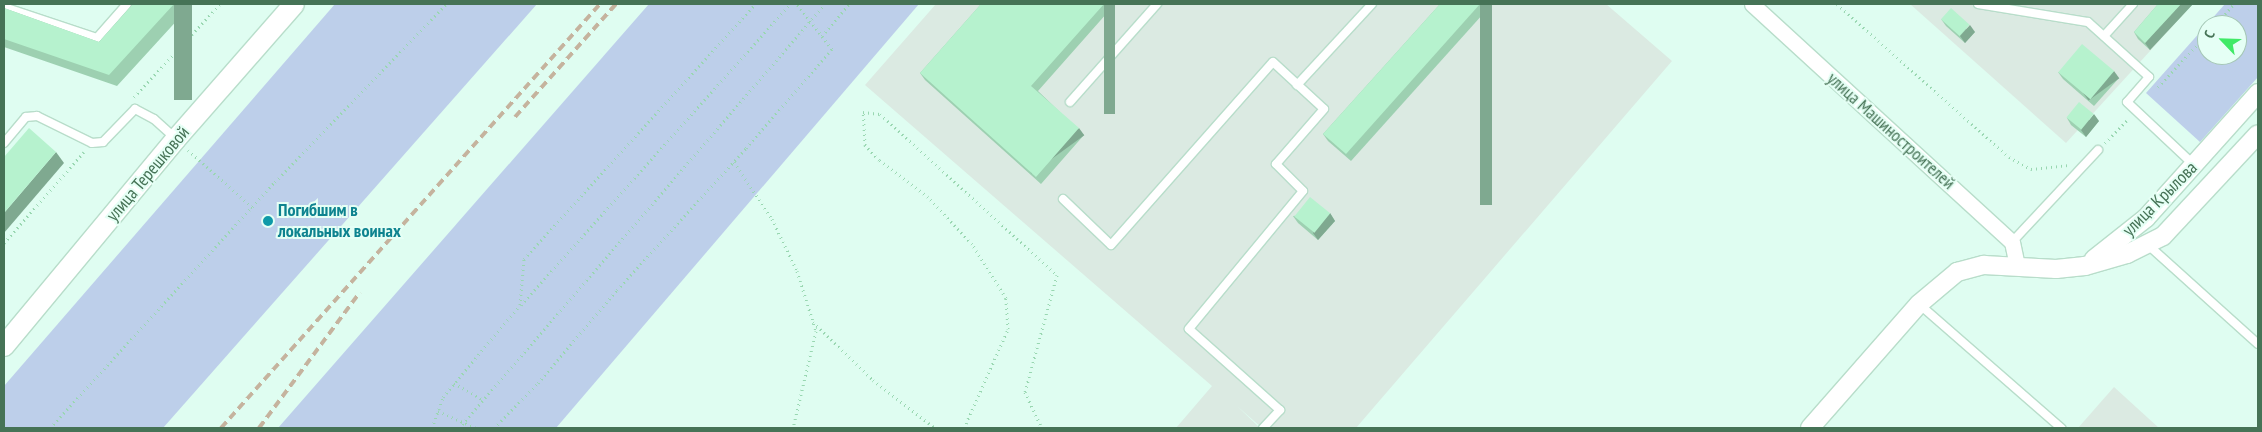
<!DOCTYPE html>
<html>
<head>
<meta charset="utf-8">
<style>
	body { margin:0 }
	#map { position:relative; width:2262px; height:432px; overflow:hidden; background:#dffdf1; font-family:"PT Sans Narrow",sans-serif }
	div>[style] { position:absolute }
	[style*='--x'] { left:calc(var(--x)*1px); top:calc(var(--y)*1px); width:calc(var(--w)*1px); rotate:calc(var(--a)*1deg) }
	.industrial>* { inset:0; background:#dbeae2 }
	.green>* { inset:0; background:#bdcfea }
	.path>* { height:3px; margin-top:-1.5px; transform-origin:0; background:repeating-linear-gradient(90deg,#99d7b1 0 1px,transparent 0 5px) }
	.roads { filter:drop-shadow(1px 0 #b8ddca) drop-shadow(-1px 0 #b8ddca) drop-shadow(0 1px #b8ddca) drop-shadow(0 -1px #b8ddca) }
	.service>* { height:8px; margin:-4px; padding:0 4px; transform-origin:4px; border-radius:4px; background:#fff }
	.minor>* { height:15px; margin:-7.5px; padding:0 7.5px; transform-origin:7.5px; border-radius:7.5px; background:#fff }
	.tertiary>* { height:18px; margin:-9px; padding:0 9px; transform-origin:9px; border-radius:9px; background:#fff }
	.secondary>* { height:20px; margin:-10px; padding:0 10px; transform-origin:10px; border-radius:10px; background:#fff }
	.rail>* { height:4px; margin-top:-2px; transform-origin:0; background:repeating-linear-gradient(90deg,#c5b39e 0 8px,transparent 0 13px) }
	.wall>* { inset:0; background:#9dd0b1 }
	.shaded-wall>* { inset:0; background:#7fa990; transform-origin:0 0 }
	.building>* { inset:0; background:#b6f2ce; transform-origin:0 0 }
	.dots>* { width:14px; height:14px; translate:-50% -50%; box-sizing:border-box; border:2px solid #e5fff5; border-radius:50% }
	span { translate:-50% -50%; white-space:nowrap; text-align:center; line-height:1.15; -webkit-text-stroke:4px #e5fff5; paint-order:stroke }
	.street-label { font-size:18px; color:#467356 }
	.culture-label { font-size:18px; color:#0d838f; font-weight:700 }
	.left { translate:0 -50%; text-align:left }
	.frame { position:absolute; inset:0; border:5px solid #467356; pointer-events:none }
	.north { position:absolute; left:2197px; top:15px; width:50px; height:50px; box-sizing:border-box; background:#e5fff5; border:1px solid #a5c7b5; border-radius:50%; rotate:294deg; font-size:14px; font-weight:700; line-height:20px; text-align:center; color:#467356 }
	.north::after { content:''; display:block; margin:auto; width:18px; height:22px; background:#40ea67; clip-path:polygon(50% 0,100% 100%,50% 72%,0 100%) }
</style>
</head>
<body>
<div id="map">
	<div class="industrial">
		<i style="clip-path:polygon(936px 4px,1606px 4px,1672px 61px,1356px 428px,1262px 428px,1237px 406px,1260px 428px,1176px 428px,1212px 386px,865px 85px)"></i>
		<i style="clip-path:polygon(1910px 4px,2193px 4px,2066px 143px)"></i>
		<i style="clip-path:polygon(2114px 387px,2159px 428px,2078px 428px)"></i>
	</div>
	<div class="green">
		<i style="clip-path:polygon(335px 4px,537px 4px,163px 428px,4px 428px,4px 386px)"></i>
		<i style="clip-path:polygon(649px 4px,919px 4px,556px 428px,278px 428px)"></i>
		<i style="clip-path:polygon(evenodd,2225px 4px,2258px 4px,2258px 77px,2200px 142px,2146px 93px,2225px 4px,2207px 25px,2237px 25px,2237px 55px,2207px 55px,2207px 25px)"></i>
	</div>
	<div class="path">
		<i style="--x:1837;--y:4;--w:230;--a:41.7"></i>
		<i style="--x:2009;--y:157;--w:25;--a:29"></i>
		<i style="--x:2031;--y:169;--w:37;--a:-6"></i>
		<i style="--x:2215;--y:25;--w:28;--a:-48"></i>
		<i style="--x:822;--y:36;--w:42;--a:-49.8"></i>
		<i style="--x:2158;--y:87;--w:72;--a:-47.2"></i>
		<i style="--x:134;--y:97;--w:127;--a:-47.2"></i>
		<i style="--x:2105;--y:143;--w:33;--a:-46"></i>
		<i style="--x:188;--y:150;--w:87;--a:41.7"></i>
		<i style="--x:734;--y:162;--w:69;--a:56.3"></i>
		<i style="--x:772;--y:219;--w:58;--a:64.3"></i>
		<i style="--x:797;--y:271;--w:63;--a:72.4"></i>
		<i style="--x:816;--y:331;--w:100;--a:103.3"></i>
		<i style="--x:4;--y:243;--w:121;--a:-48.7"></i>
		<i style="--x:521;--y:305;--w:404;--a:-48.2"></i>
		<i style="--x:813;--y:322;--w:83;--a:44"></i>
		<i style="--x:873;--y:380;--w:78;--a:37.7"></i>
		<i style="--x:454;--y:383;--w:34;--a:30"></i>
		<i style="--x:438;--y:411;--w:42;--a:24.1"></i>
		<i style="--x:50;--y:428;--w:333;--a:-47.6"></i>
		<i style="--x:275;--y:182;--w:247;--a:-46.1"></i>
		<i style="--x:432;--y:428;--w:33;--a:-70"></i>
		<i style="--x:443;--y:397;--w:120;--a:-50.1"></i>
		<i style="--x:520;--y:305;--w:46;--a:-85"></i>
		<i style="--x:524;--y:259;--w:344;--a:-47.8"></i>
		<i style="--x:459;--y:428;--w:560;--a:-49.2"></i>
		<i style="--x:494;--y:428;--w:63;--a:-45.6"></i>
		<i style="--x:538;--y:383;--w:122;--a:-49.7"></i>
		<i style="--x:617;--y:290;--w:192;--a:-47.7"></i>
		<i style="--x:746;--y:148;--w:131;--a:-49"></i>
		<i style="--x:832;--y:49;--w:57;--a:-127.9"></i>
		<i style="--x:964;--y:428;--w:108;--a:-66"></i>
		<i style="--x:1008;--y:329;--w:31;--a:-94"></i>
		<i style="--x:1006;--y:298;--w:64;--a:-122.2"></i>
		<i style="--x:972;--y:244;--w:64;--a:-133.1"></i>
		<i style="--x:928;--y:197;--w:61;--a:-142.9"></i>
		<i style="--x:879;--y:160;--w:21;--a:-133"></i>
		<i style="--x:865;--y:145;--w:33;--a:-93"></i>
		<i style="--x:863;--y:112;--w:17;--a:7"></i>
		<i style="--x:880;--y:114;--w:239;--a:42.3"></i>
		<i style="--x:1057;--y:275;--w:121;--a:105.3"></i>
		<i style="--x:1025;--y:392;--w:40;--a:65"></i>
	</div>
	<div class="roads">
		<div class="service">
			<i style="--x:1978;--y:4;--w:111;--a:9.3"></i>
			<i style="--x:2088;--y:22;--w:82;--a:42"></i>
			<i style="--x:2149;--y:77;--w:33;--a:131"></i>
			<i style="--x:2127;--y:102;--w:92;--a:43.2"></i>
			<i style="--x:4;--y:7;--w:98;--a:18.4"></i>
			<i style="--x:97;--y:38;--w:45;--a:-48.6"></i>
			<i style="--x:2104;--y:36;--w:43;--a:-47.8"></i>
			<i style="--x:1297;--y:85;--w:110;--a:-47.2"></i>
			<i style="--x:1070;--y:102;--w:131;--a:-48.4"></i>
			<i style="--x:4;--y:143;--w:34;--a:-50"></i>
			<i style="--x:26;--y:117;--w:11;--a:-5"></i>
			<i style="--x:37;--y:116;--w:61;--a:26.1"></i>
			<i style="--x:92;--y:143;--w:11;--a:-5"></i>
			<i style="--x:103;--y:142;--w:46;--a:-45.9"></i>
			<i style="--x:135;--y:109;--w:21;--a:28"></i>
			<i style="--x:154;--y:119;--w:28;--a:42"></i>
			<i style="--x:1063;--y:199;--w:66;--a:43.8"></i>
			<i style="--x:1111;--y:245;--w:244;--a:-48.5"></i>
			<i style="--x:1273;--y:62;--w:69;--a:42.7"></i>
			<i style="--x:1324;--y:109;--w:73;--a:131.1"></i>
			<i style="--x:1276;--y:164;--w:38;--a:45"></i>
			<i style="--x:1303;--y:191;--w:179;--a:129.6"></i>
			<i style="--x:1189;--y:329;--w:122;--a:41.7"></i>
			<i style="--x:1280;--y:410;--w:25;--a:133"></i>
			<i style="--x:2012;--y:242;--w:126;--a:-46.9"></i>
			<i style="--x:2147;--y:244;--w:149;--a:42"></i>
			<i style="--x:1919;--y:304;--w:189;--a:41.1"></i>
		</div>
		<div class="minor">
			<i style="--x:1752;--y:4;--w:352;--a:42.5"></i>
			<i style="--x:2012;--y:242;--w:25;--a:78"></i>
		</div>
		<div class="tertiary">
			<i style="--x:2094;--y:259;--w:66;--a:-38.3"></i>
			<i style="--x:2146;--y:218;--w:168;--a:-48.1"></i>
			<i style="--x:1810;--y:428;--w:165;--a:-48.7"></i>
			<i style="--x:1919;--y:304;--w:50;--a:-40.1"></i>
			<i style="--x:1957;--y:272;--w:28;--a:-15"></i>
			<i style="--x:1984;--y:265;--w:72;--a:3.2"></i>
			<i style="--x:2056;--y:269;--w:29;--a:-6"></i>
			<i style="--x:2085;--y:266;--w:44;--a:-15.9"></i>
			<i style="--x:2127;--y:254;--w:40;--a:-26.6"></i>
			<i style="--x:2163;--y:236;--w:139;--a:-47"></i>
		</div>
		<div class="secondary">
			<i style="--x:4;--y:346;--w:269;--a:-50.3"></i>
			<i style="--x:176;--y:139;--w:179;--a:-48.8"></i>
		</div>
	</div>
	<div class="rail">
		<i style="--x:515;--y:117;--w:152;--a:-48.2"></i>
		<i style="--x:221;--y:428;--w:569;--a:-48.21"></i>
		<i style="--x:259;--y:428;--w:169;--a:-53.4"></i>
	</div>
	<div class="wall">
		<i style="clip-path:polygon(133px 4px,192px 4px,117px 86px,4px 47px,4px 8px,99px 42px)"></i>
		<i style="clip-path:polygon(981px 4px,1115px 4px,1038px 91px,1084px 135px,1041px 184px,925px 80px,920px 73px)"></i>
		<i style="clip-path:polygon(1440px 4px,1492px 4px,1351px 161px,1328px 141px,1323px 134px)"></i>
		<i style="clip-path:polygon(2158px 4px,2193px 4px,2150px 50px,2138px 39px,2134px 32px)"></i>
		<i style="clip-path:polygon(1941px 19px,1975px 32px,1965px 43px,1946px 26px)"></i>
		<i style="clip-path:polygon(2058px 72px,2119px 78px,2094px 106px,2063px 79px)"></i>
		<i style="clip-path:polygon(2067px 118px,2099px 121px,2086px 137px,2071px 125px)"></i>
		<i style="clip-path:polygon(1330px 213px,1335px 221px,1318px 240px,1298px 223px,1293px 216px)"></i>
	</div>
	<div class="shaded-wall">
		<i style="left:174px;top:4px;width:18px;height:96px"></i>
		<i style="left:1104px;top:4px;width:11px;height:110px"></i>
		<i style="left:1480px;top:4px;width:12px;height:201px"></i>
		<i style="clip-path:polygon(2181px 4px,2193px 4px,2150px 50px,2145px 43px)"></i>
		<i style="clip-path:polygon(1970px 25px,1975px 32px,1965px 43px,1960px 36px)"></i>
		<i style="left:2114px;top:71px;width:9px;height:38px;rotate:54deg"></i>
		<i style="clip-path:polygon(2094px 114px,2099px 121px,2086px 137px,2081px 130px)"></i>
		<i style="left:1079px;top:128px;width:9px;height:65px;rotate:54deg"></i>
		<i style="clip-path:polygon(56px 152px,64px 163px,4px 233px,4px 213px)"></i>
		<i style="clip-path:polygon(1330px 213px,1335px 221px,1318px 240px,1313px 233px)"></i>
	</div>
	<div class="building">
		<i style="clip-path:polygon(133px 4px,174px 4px,109px 75px,4px 39px,4px 8px,99px 42px)"></i>
		<i style="clip-path:polygon(981px 4px,1104px 4px,1031px 86px,1079px 128px,1036px 177px,920px 73px)"></i>
		<i style="clip-path:polygon(1440px 4px,1480px 4px,1346px 154px,1323px 134px)"></i>
		<i style="clip-path:polygon(2158px 4px,2181px 4px,2145px 43px,2134px 32px)"></i>
		<i style="left:1951px;top:8px;width:25px;height:15px;rotate:42deg"></i>
		<i style="left:2082px;top:44px;width:42px;height:37px;rotate:40deg"></i>
		<i style="left:2079px;top:102px;width:19px;height:20px;rotate:39deg"></i>
		<i style="clip-path:polygon(29px 128px,56px 152px,4px 213px,4px 157px)"></i>
		<i style="left:1310px;top:197px;width:26px;height:25px;rotate:39deg"></i>
	</div>
	<div class="dots">
		<i style="left:268px;top:221px;background:#0f9aa8"></i>
	</div>
	<div class="street-label">
		<span style="left:1891px;top:131px;rotate:42deg">улица Машиностроителей</span>
		<span style="left:148px;top:174px;rotate:-50deg">улица Терешковой</span>
		<span style="left:2160px;top:199px;rotate:-45deg">улица Крылова</span>
	</div>
	<div class="culture-label">
		<span class="left" style="left:278px;top:221px">Погибшим в<br>локальных воинах</span>
	</div>
	<div class="frame"></div>
	<div class="north">С</div>
</div>
</body>
</html>
